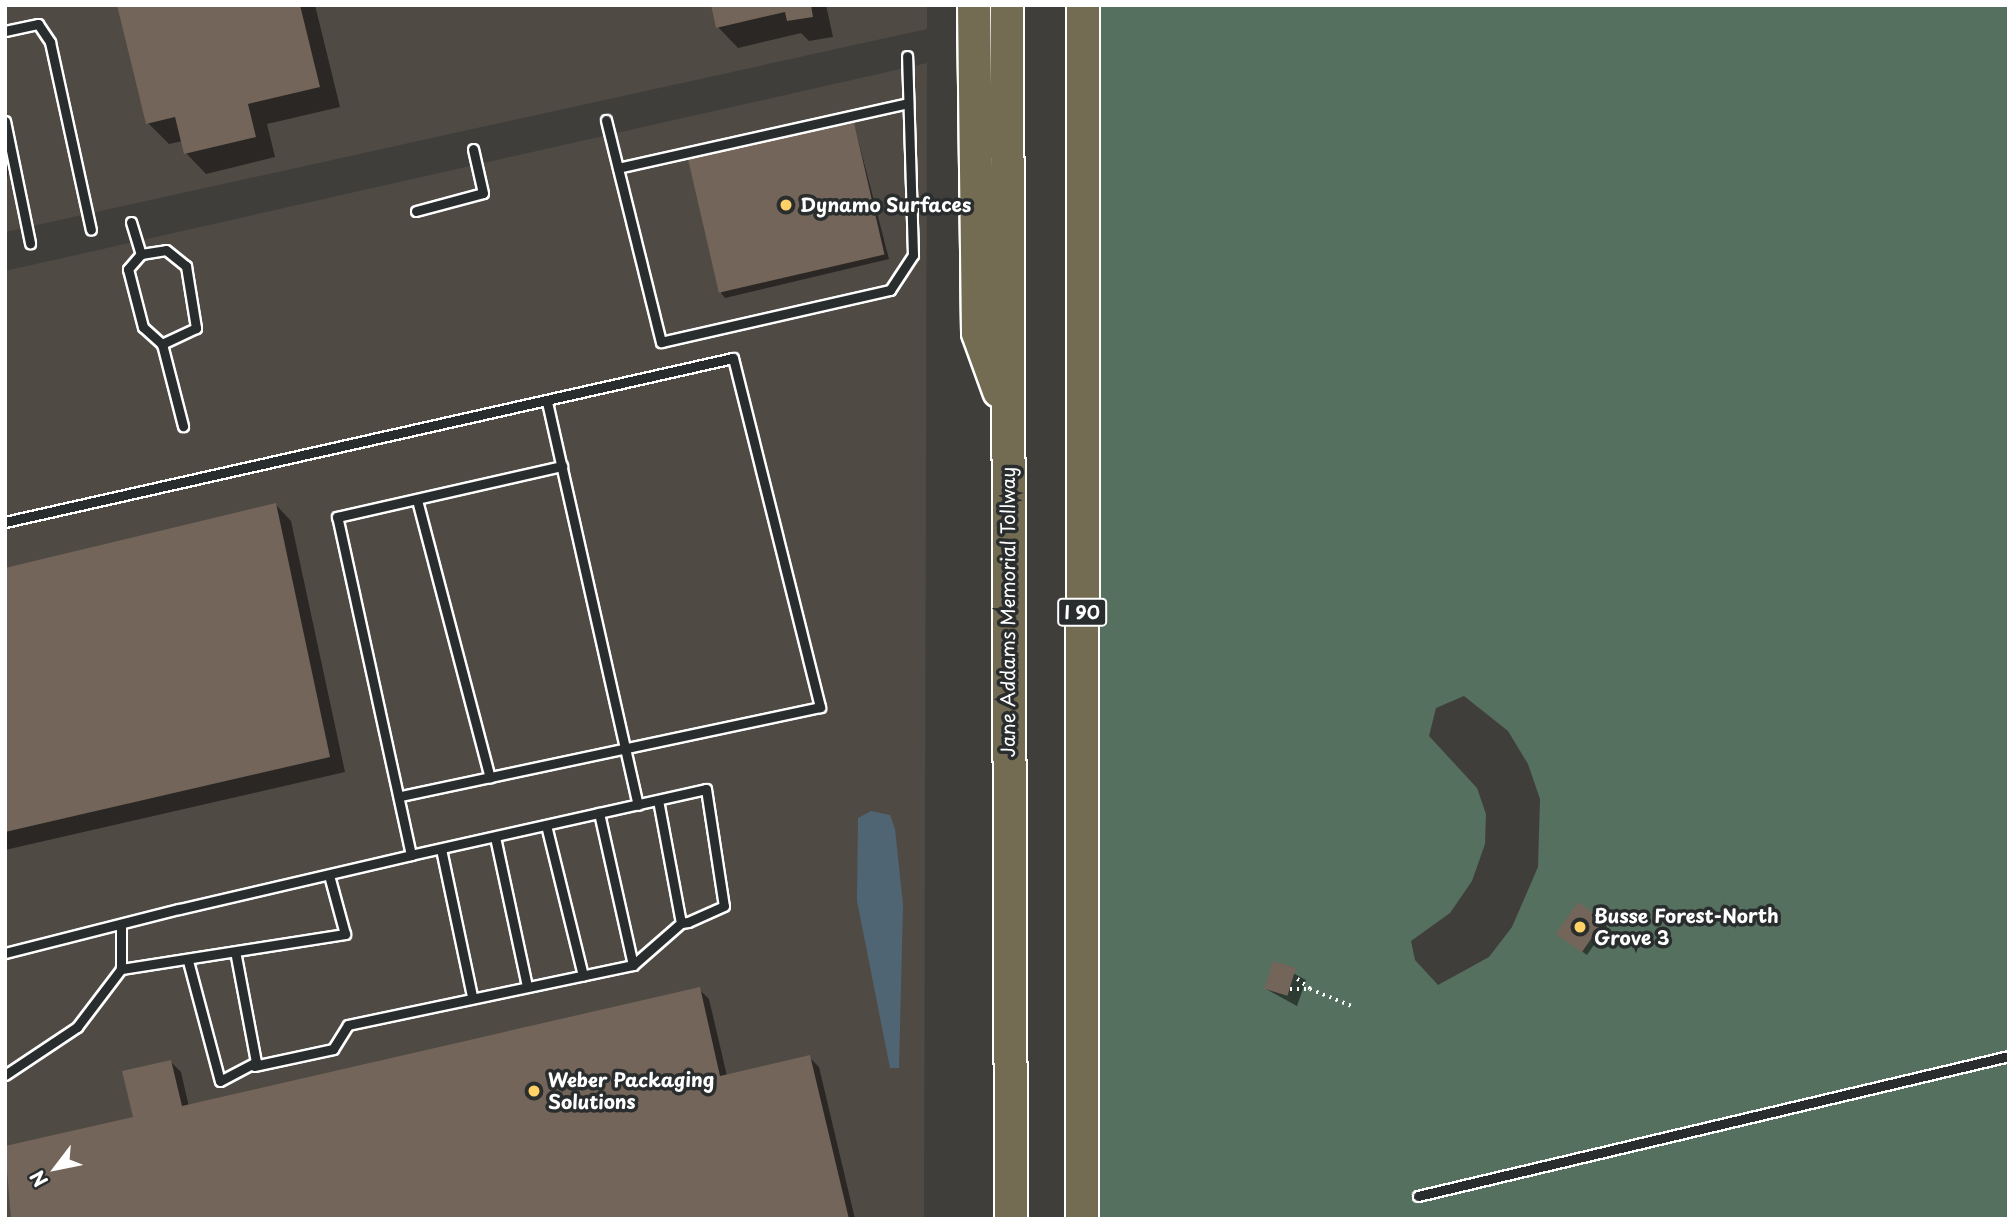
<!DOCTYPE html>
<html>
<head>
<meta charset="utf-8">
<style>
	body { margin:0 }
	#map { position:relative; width:2014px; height:1224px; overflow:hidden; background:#403e3b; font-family:"Playpen Sans",sans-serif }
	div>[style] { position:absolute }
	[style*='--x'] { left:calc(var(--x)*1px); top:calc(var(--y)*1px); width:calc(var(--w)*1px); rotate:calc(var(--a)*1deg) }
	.built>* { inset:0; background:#4f4a44 }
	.green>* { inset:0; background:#55705e }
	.water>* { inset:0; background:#506574 }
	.shadow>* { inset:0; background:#0007 }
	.building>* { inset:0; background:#736559; transform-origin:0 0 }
	.path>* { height:3.5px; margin-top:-1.75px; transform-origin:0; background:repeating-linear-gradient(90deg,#fff 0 2px,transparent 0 7px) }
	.roads { filter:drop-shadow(2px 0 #fff) drop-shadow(-2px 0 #fff) drop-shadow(0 2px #fff) drop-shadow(0 -2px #fff) }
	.service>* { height:9px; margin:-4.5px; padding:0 4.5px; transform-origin:4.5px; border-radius:4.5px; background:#2a2d2e }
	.motorway>* { height:32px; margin:-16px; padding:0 16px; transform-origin:16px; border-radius:16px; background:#736b52 }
	.dots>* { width:19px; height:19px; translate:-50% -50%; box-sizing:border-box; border:4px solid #2a2d2e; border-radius:50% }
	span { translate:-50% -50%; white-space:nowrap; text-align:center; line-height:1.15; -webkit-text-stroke:7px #2a2d2e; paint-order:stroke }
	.shield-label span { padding:2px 5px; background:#2a2d2e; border:2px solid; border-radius:5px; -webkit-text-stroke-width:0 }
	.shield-label { font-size:18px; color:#fff; font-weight:700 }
	.poi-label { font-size:19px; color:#fff; font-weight:700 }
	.left { translate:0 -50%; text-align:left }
	.street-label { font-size:19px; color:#fff }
	.frame { position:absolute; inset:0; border:7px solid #fff; pointer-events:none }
	.north { position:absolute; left:21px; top:1133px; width:70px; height:70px; -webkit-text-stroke:5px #2a2d2e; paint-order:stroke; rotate:238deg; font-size:19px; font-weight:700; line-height:28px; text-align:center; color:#fff }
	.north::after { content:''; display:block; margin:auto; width:24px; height:32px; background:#fff; clip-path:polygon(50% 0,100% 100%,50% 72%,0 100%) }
</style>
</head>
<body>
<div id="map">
	<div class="built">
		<i style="clip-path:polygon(5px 5px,927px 5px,927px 29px,5px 232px)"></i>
		<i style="clip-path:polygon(927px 63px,924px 1219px,5px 1219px,5px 271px)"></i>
	</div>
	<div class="green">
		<i style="clip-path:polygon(evenodd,1086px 5px,2009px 5px,2009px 1219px,1085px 1219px,1086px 5px,1464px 696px,1508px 731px,1528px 764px,1540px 799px,1538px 867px,1512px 927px,1489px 957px,1438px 985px,1415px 960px,1411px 941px,1450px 913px,1472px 881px,1485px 844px,1486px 814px,1477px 788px,1429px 736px,1436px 708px,1464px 696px)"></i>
	</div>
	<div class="water">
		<i style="clip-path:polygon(871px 811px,890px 815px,895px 829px,903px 905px,899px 1068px,890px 1068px,857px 901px,858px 818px)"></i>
	</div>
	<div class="shadow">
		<i style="clip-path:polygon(119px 5px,315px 5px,340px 107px,267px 124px,275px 157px,206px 174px,186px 153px,183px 141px,169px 144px,148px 123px)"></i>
		<i style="clip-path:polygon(713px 5px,826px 5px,833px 37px,809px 41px,801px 33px,738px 48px,718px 27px)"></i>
		<i style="clip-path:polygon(853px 120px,889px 259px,725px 298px,721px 293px)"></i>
		<i style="clip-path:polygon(5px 145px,13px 152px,5px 188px)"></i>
		<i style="clip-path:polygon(276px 505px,291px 521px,345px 772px,5px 850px,5px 569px)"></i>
		<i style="clip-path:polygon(1602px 922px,1607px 926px,1587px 955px,1562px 937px)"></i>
		<i style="clip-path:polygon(1274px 963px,1306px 980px,1297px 1006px,1266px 989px)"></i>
		<i style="clip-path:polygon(699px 989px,709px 999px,727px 1076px,809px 1057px,819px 1067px,855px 1219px,13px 1219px,5px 1148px,135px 1118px,171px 1062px,181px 1072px,189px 1107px)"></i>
	</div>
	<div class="building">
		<i style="clip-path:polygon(117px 5px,300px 5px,320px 87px,248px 104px,256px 137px,184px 154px,175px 117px,146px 124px)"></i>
		<i style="clip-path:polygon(711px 5px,811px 5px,813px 17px,787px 21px,785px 12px,716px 28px)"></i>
		<i style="left:853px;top:118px;width:140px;height:170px;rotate:77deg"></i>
		<i style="clip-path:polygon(276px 503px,330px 757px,5px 832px,5px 568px)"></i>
		<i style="left:1578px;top:902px;width:32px;height:39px;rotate:35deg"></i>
		<i style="left:1273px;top:961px;width:24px;height:29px;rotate:17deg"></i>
		<i style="clip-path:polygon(700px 987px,720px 1076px,810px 1055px,849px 1219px,11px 1219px,5px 1146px,133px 1117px,122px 1071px,171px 1060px,182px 1106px)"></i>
	</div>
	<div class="path">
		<i style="--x:1290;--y:989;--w:20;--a:0"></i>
		<i style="--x:1310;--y:989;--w:20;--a:-143"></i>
		<i style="--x:1310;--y:989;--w:48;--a:22.2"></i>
	</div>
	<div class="roads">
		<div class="service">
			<i style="--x:5;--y:31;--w:34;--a:-12"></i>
			<i style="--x:38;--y:24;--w:22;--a:56"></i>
			<i style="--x:50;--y:42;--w:192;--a:77.7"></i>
			<i style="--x:606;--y:120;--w:229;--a:76.1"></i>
			<i style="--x:661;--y:342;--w:235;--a:-12.8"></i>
			<i style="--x:890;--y:290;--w:42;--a:-56.7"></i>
			<i style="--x:913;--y:255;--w:199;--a:-91.7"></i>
			<i style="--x:5;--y:121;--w:125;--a:78.4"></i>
			<i style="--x:618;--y:168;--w:297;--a:-12.6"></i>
			<i style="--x:416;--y:211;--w:69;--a:-15"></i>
			<i style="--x:483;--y:193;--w:45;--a:-102.8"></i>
			<i style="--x:131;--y:222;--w:34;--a:73"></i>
			<i style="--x:141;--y:254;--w:20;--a:131"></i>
			<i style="--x:128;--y:269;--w:60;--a:75.5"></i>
			<i style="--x:143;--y:327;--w:25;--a:42"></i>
			<i style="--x:162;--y:344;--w:85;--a:75.6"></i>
			<i style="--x:141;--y:254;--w:25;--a:-9"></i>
			<i style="--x:166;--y:250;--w:26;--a:39"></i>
			<i style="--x:186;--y:266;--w:63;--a:80.8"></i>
			<i style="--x:196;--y:328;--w:38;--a:155"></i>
			<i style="--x:547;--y:402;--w:413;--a:77.3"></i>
			<i style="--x:417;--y:500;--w:287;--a:75.3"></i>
			<i style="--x:5;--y:522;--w:746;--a:-12.7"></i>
			<i style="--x:733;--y:358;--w:360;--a:76"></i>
			<i style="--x:820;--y:707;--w:427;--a:168"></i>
			<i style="--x:546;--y:825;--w:155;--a:76.2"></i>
			<i style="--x:495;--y:837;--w:152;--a:77.9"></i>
			<i style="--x:441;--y:849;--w:150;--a:78.1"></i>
			<i style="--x:411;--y:855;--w:346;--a:-102.3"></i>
			<i style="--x:337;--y:517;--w:231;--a:-12.8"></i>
			<i style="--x:5;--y:953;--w:179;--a:-14.2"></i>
			<i style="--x:179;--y:909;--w:238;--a:-13.1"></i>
			<i style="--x:411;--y:855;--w:302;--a:-12.6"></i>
			<i style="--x:706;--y:789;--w:118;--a:81.3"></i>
			<i style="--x:724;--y:906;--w:39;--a:156"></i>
			<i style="--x:688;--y:922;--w:7;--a:172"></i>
			<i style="--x:681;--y:923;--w:125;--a:-100.6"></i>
			<i style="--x:188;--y:961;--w:124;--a:75.1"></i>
			<i style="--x:220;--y:1081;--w:41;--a:-27.8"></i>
			<i style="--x:256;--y:1062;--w:108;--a:-100.7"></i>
			<i style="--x:633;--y:965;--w:64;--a:-41.2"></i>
			<i style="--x:121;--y:969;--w:227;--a:-8.9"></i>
			<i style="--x:345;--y:934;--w:61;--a:-105.2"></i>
			<i style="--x:254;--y:1066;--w:81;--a:-12.1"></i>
			<i style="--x:333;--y:1049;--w:28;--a:-58"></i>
			<i style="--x:348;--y:1025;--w:291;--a:-11.9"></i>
			<i style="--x:633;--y:965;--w:156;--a:-102.6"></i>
			<i style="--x:5;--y:1075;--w:87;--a:-33.7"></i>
			<i style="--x:77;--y:1027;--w:73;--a:-52.8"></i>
			<i style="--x:121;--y:969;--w:45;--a:-90"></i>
			<i style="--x:1418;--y:1196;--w:607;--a:-13.33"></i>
		</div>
		<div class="motorway">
			<i style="--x:974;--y:5;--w:328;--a:89.3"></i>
			<i style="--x:978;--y:333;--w:62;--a:70.1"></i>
			<i style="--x:1007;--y:5;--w:1214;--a:89.81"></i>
			<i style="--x:1082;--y:1219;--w:1214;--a:-89.95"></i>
		</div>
	</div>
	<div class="dots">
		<i style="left:786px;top:205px;background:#ffd166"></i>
		<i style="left:1580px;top:927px;background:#ffd166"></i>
		<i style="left:534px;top:1091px;background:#ffd166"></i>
	</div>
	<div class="shield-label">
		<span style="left:1082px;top:612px">I 90</span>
	</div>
	<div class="poi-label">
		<span class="left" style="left:800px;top:205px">Dynamo Surfaces</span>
		<span class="left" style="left:1594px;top:927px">Busse Forest-North<br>Grove 3</span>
		<span class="left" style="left:548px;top:1091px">Weber Packaging<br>Solutions</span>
	</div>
	<div class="street-label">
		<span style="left:1008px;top:612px;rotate:-90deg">Jane Addams Memorial Tollway</span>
	</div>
	<div class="frame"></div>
	<div class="north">N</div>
</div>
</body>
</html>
